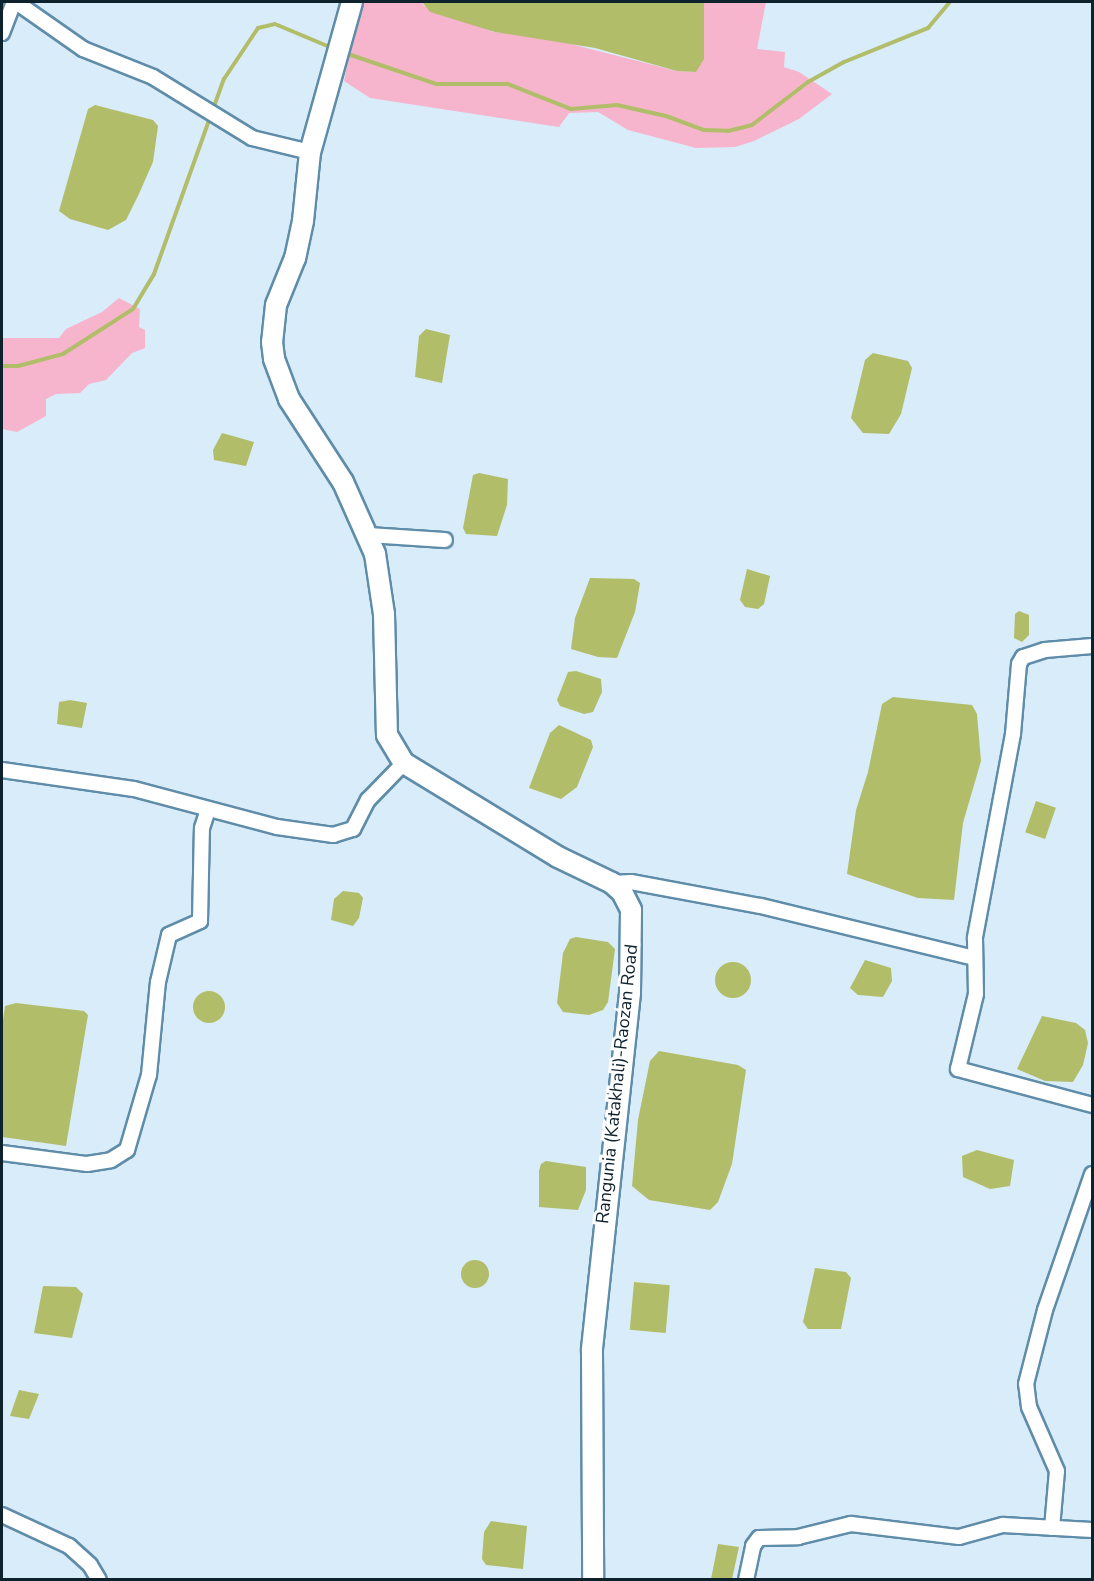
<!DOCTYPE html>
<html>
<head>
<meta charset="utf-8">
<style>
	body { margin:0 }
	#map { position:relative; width:1094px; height:1581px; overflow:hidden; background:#d9ecf9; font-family:"Nunito Sans",sans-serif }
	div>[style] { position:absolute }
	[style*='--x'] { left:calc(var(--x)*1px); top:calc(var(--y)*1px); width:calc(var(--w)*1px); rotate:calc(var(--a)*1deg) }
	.green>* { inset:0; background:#f6b5cc }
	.water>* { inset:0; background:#b1bd69; transform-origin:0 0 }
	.round { border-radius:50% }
	.stream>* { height:4px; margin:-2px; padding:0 2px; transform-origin:2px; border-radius:2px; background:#b1bd69 }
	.roads { filter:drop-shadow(2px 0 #5f8da9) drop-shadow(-2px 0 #5f8da9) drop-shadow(0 2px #5f8da9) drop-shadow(0 -2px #5f8da9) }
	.minor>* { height:14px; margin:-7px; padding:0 7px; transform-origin:7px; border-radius:7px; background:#fff }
	.secondary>* { height:20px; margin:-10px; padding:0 10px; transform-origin:10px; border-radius:10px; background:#fff }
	span { translate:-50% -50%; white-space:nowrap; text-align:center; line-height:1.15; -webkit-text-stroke:6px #fff; paint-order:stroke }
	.street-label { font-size:18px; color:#0e222d }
	.frame { position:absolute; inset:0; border:3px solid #0e222d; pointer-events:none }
</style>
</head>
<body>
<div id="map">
	<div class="green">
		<i style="clip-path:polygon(360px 2px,422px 2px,424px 6px,494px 32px,543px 37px,677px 71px,696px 72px,704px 2px,766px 2px,757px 49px,785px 52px,784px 67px,799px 72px,832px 94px,799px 119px,754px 141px,735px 147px,696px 148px,628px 130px,598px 112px,569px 113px,559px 127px,370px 98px,344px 81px)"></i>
		<i style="clip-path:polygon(119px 298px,140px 309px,139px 327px,145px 330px,145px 348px,132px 353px,106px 380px,89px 384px,80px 393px,56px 394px,46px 399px,46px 416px,17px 432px,2px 429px,2px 338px,59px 338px,66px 329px,102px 312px)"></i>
	</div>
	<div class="water">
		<i style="clip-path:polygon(422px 2px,704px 2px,704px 59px,696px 72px,677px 71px,595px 48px,495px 32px,430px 12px)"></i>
		<i style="clip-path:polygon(95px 105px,153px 120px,158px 126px,153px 162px,138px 196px,126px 220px,108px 230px,70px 219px,59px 211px,88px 109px)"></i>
		<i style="clip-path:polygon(426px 329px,450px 335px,442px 383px,415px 377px,419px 336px)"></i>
		<i style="clip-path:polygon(873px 353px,908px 361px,912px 368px,901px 414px,889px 434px,863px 433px,851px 418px,865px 360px)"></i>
		<i style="clip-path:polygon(222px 433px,254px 442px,246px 466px,214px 460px,213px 450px)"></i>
		<i style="clip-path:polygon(479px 473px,508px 479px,507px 505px,497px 536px,466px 534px,463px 528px,473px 475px)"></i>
		<i style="clip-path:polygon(747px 569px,770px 576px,764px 604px,758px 609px,745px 607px,740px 600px)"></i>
		<i style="clip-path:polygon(590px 578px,634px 579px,640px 583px,635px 612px,617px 658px,598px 657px,571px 649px,575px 618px)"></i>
		<i style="clip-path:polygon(1019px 611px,1029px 615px,1029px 635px,1022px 642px,1014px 638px,1015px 614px)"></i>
		<i style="clip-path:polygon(576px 671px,601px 679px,602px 692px,593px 712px,584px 714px,560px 706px,557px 700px,568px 672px)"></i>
		<i style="clip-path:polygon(893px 697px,972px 705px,977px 714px,981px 761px,963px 823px,954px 900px,918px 898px,847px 874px,856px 810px,868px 772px,882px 704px)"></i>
		<i style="clip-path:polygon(70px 700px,87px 703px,82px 728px,57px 724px,59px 702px)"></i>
		<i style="clip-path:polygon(559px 725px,591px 740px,593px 747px,577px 787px,561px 799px,529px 788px,550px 733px)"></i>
		<i style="left:1036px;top:801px;width:21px;height:33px;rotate:19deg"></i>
		<i style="clip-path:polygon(343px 891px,359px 893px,363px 898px,359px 918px,353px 926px,331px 920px,334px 899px)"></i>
		<i style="clip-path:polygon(576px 937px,608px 942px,615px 949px,608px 1002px,603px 1010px,589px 1015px,563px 1012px,557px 1003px,563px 953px,570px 939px)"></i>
		<i style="clip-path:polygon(865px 960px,891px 968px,892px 981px,883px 997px,858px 995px,850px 988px)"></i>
		<i class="round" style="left:715px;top:962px;width:36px;height:36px"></i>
		<i class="round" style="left:193px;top:991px;width:32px;height:32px"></i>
		<i style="clip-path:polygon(16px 1003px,84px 1011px,88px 1015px,66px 1146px,2px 1137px,2px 1027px,5px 1006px)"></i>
		<i style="clip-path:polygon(1042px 1016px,1076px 1023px,1085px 1030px,1088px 1043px,1083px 1065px,1073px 1082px,1045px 1081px,1017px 1069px)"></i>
		<i style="clip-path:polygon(659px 1051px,738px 1065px,746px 1070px,732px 1164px,718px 1202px,710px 1210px,649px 1200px,632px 1186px,638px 1120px,650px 1061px)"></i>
		<i style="clip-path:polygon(977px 1150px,1014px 1160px,1010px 1186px,990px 1189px,963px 1177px,962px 1156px)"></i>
		<i style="clip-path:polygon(546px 1161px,586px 1167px,586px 1190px,578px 1210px,539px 1207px,539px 1171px,541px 1164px)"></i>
		<i class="round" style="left:461px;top:1260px;width:28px;height:28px"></i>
		<i style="clip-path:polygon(815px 1268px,846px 1272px,851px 1278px,841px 1329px,808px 1329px,803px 1322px)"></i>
		<i style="left:634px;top:1282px;width:36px;height:48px;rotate:5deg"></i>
		<i style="clip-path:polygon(43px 1286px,76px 1287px,83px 1294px,72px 1338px,34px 1333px)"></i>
		<i style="clip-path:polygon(19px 1390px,39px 1394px,29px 1419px,10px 1416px)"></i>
		<i style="clip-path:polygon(491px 1521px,527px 1526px,523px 1569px,486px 1565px,482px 1559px,484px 1532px)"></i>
		<i style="clip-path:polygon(718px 1544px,739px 1547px,732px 1579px,711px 1579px)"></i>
	</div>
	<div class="stream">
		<i style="--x:345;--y:53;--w:96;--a:18.8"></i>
		<i style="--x:436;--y:84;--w:72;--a:0"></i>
		<i style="--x:508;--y:84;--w:68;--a:21.6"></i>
		<i style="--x:571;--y:109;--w:46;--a:-5"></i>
		<i style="--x:617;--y:105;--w:50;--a:12.7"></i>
		<i style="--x:666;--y:116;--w:40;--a:20.2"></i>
		<i style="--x:704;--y:130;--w:24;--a:2"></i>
		<i style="--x:728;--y:131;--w:25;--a:-14"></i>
		<i style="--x:752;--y:125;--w:71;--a:-37.5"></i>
		<i style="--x:808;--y:82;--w:41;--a:-29.1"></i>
		<i style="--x:844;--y:62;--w:91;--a:-22"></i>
		<i style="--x:928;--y:28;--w:34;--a:-50"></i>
		<i style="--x:2;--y:366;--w:16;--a:0"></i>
		<i style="--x:18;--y:366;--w:47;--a:-14.9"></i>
		<i style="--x:63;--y:354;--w:83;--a:-32.7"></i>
		<i style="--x:133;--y:309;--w:41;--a:-59"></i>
		<i style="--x:154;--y:274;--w:207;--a:-70.3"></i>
		<i style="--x:224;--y:79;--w:61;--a:-56.3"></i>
		<i style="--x:258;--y:28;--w:17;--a:-13"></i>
		<i style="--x:275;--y:24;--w:62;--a:22.8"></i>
	</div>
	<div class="roads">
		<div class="minor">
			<i style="--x:16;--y:2;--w:82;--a:35"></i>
			<i style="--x:83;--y:49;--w:75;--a:21.8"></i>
			<i style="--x:153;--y:77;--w:116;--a:31.6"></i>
			<i style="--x:252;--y:138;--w:60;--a:13.6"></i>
			<i style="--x:2;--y:33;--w:33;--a:-69"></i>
			<i style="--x:368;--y:535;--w:77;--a:3.7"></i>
			<i style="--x:1092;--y:646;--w:47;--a:175.1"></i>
			<i style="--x:1045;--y:650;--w:23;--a:162"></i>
			<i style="--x:1023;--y:657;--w:8;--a:120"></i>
			<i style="--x:1019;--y:664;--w:70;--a:94.9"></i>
			<i style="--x:1013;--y:734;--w:208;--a:100.6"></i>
			<i style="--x:975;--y:938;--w:56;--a:89"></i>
			<i style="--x:976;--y:994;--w:77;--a:103.5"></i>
			<i style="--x:958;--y:1069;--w:139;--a:15"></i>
			<i style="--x:2;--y:770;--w:133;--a:8.2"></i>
			<i style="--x:134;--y:789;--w:148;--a:14.9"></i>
			<i style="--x:277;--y:827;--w:57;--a:8.1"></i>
			<i style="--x:333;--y:835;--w:21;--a:-17"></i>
			<i style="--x:353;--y:829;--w:33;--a:-63"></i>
			<i style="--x:368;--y:800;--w:52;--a:-45.8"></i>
			<i style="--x:612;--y:883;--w:19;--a:-3"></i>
			<i style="--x:631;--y:882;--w:132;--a:10.5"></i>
			<i style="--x:761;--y:906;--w:220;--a:13.7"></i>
			<i style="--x:2;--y:1153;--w:86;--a:7.4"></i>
			<i style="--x:87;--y:1164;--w:24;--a:-9"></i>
			<i style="--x:111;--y:1160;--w:19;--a:-32"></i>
			<i style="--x:127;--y:1150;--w:78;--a:-73.7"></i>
			<i style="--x:149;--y:1075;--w:93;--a:-84.5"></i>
			<i style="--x:158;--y:982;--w:48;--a:-76.8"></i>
			<i style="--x:169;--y:935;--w:34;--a:-24"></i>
			<i style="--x:200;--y:921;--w:93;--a:-88.8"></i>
			<i style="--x:202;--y:828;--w:20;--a:-72"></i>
			<i style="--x:2;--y:1515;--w:74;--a:24.8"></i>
			<i style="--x:69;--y:1546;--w:28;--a:42"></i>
			<i style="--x:90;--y:1565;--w:17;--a:59"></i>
			<i style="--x:1052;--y:1528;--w:57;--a:-85"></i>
			<i style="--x:1057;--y:1471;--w:70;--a:-113.6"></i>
			<i style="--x:1029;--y:1407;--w:23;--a:-97"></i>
			<i style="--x:1026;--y:1384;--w:76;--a:-75.6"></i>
			<i style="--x:1045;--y:1310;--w:144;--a:-70.9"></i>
			<i style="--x:746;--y:1580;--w:35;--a:-78"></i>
			<i style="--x:753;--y:1546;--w:10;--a:-53"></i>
			<i style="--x:759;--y:1538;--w:39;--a:-1"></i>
			<i style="--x:798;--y:1537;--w:55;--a:-13.8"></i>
			<i style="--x:851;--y:1524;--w:109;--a:6.9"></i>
			<i style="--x:959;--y:1537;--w:46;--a:-15.3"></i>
			<i style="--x:1003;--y:1525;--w:89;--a:3.2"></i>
		</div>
		<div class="secondary">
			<i style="--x:352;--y:2;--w:156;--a:105.6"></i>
			<i style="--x:310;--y:152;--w:69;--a:95.8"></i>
			<i style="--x:303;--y:221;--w:38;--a:102"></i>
			<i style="--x:295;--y:258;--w:51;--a:112"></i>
			<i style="--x:276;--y:305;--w:37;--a:96"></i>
			<i style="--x:272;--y:342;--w:17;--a:83"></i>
			<i style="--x:274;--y:359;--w:43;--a:69.4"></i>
			<i style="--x:289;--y:399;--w:99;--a:57"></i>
			<i style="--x:343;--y:482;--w:79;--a:66"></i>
			<i style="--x:375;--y:554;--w:61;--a:81.5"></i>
			<i style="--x:384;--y:614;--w:121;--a:88.6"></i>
			<i style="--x:387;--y:735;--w:33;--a:59"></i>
			<i style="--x:404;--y:763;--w:180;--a:31.4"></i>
			<i style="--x:558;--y:857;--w:60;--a:25.7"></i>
			<i style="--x:612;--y:883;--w:13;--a:42"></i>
			<i style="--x:622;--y:892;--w:20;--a:63"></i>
			<i style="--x:631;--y:910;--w:83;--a:90.7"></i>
			<i style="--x:630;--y:993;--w:360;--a:96.1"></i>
			<i style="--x:592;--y:1351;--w:229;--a:89.7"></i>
		</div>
	</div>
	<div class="street-label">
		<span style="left:617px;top:1084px;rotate:-84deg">Rangunia (Katakhali)-Raozan Road</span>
	</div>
	<div class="frame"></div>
</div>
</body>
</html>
